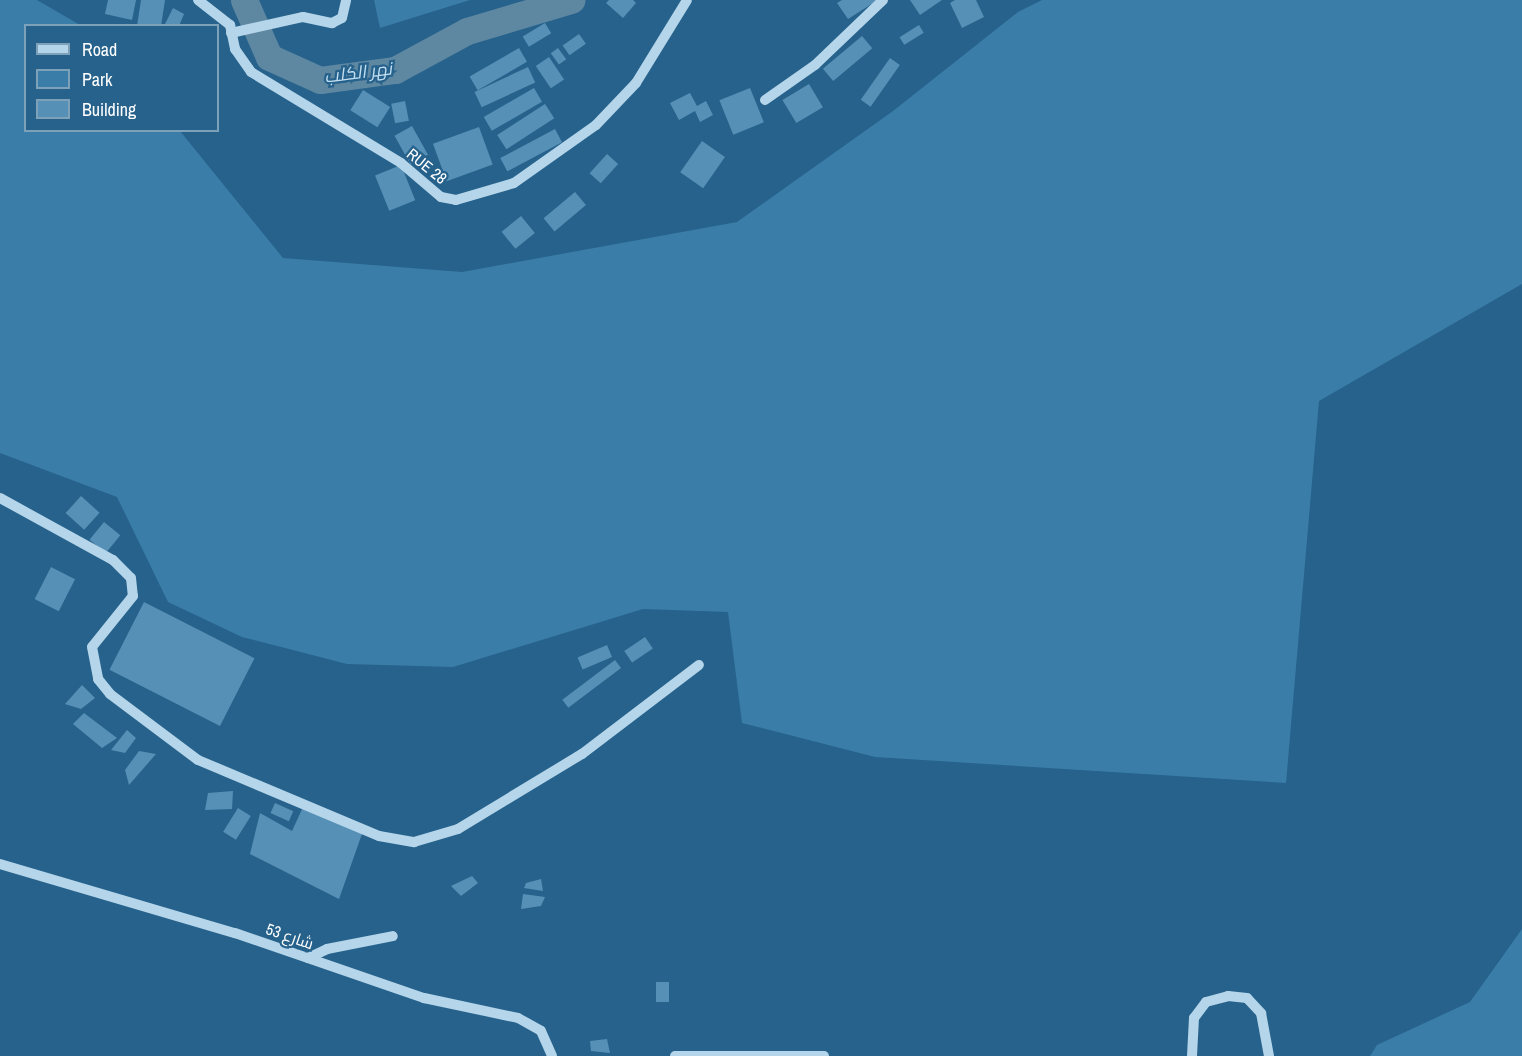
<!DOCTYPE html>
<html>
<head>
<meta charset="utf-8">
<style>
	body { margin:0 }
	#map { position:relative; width:1522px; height:1056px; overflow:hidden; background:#26628b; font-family:"Archivo Narrow",Cairo,sans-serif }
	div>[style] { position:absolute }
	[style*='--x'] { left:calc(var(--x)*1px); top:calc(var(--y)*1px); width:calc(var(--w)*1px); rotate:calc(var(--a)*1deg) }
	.green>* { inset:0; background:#3a7da8 }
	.river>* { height:27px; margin:-13.5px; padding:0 13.5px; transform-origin:13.5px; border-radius:13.5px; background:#5e87a2 }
	.building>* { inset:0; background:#5690b6; transform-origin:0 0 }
	.minor>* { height:10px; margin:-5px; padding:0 5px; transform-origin:5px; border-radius:5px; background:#b4d5ea }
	span { translate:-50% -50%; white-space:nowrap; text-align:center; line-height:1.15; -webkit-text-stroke:4.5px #26628b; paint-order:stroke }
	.street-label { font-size:16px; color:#fff }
	.water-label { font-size:18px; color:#c0def1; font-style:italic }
	.legend { position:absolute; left:24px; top:24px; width:195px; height:108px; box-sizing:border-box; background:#26628b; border:2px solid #7da1b9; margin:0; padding:8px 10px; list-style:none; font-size:18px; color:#fff }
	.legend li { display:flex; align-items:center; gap:12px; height:30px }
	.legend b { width:30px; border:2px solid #7da1b9 }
</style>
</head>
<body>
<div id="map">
	<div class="green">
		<i style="clip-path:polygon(0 0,37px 0,80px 25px,26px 26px,26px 130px,180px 131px,283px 258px,462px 272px,737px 222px,893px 111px,1018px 12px,1042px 0,1522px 0,1522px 284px,1319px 401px,1286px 783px,875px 757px,742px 723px,728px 612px,643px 609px,453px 667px,347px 664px,242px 637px,168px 602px,117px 497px,0 453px)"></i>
		<i style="clip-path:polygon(374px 0,470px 0,380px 28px)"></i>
		<i style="clip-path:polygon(1522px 929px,1522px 1056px,1370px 1056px,1377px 1045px,1470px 1002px)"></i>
	</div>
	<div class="river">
		<i style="--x:244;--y:0;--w:62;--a:66.3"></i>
		<i style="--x:269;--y:57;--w:56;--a:24.3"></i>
		<i style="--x:320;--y:80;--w:76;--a:-7.6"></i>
		<i style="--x:395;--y:70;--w:82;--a:-28.4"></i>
		<i style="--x:467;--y:31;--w:109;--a:-16.6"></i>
	</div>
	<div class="building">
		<i style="clip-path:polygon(108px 0,136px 0,132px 20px,105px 14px)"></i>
		<i style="clip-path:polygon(141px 0,165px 0,161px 26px,137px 26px)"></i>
		<i style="clip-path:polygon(609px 0,633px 0,636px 3px,623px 18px,606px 3px)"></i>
		<i style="clip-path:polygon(842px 0,878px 0,848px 19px,837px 3px)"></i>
		<i style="clip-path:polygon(910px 0,942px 0,920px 15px)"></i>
		<i style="clip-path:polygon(955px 0,976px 0,984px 17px,962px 28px,950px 3px)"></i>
		<i style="clip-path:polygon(173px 8px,184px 14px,179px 26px,164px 26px)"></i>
		<i style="left:545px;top:23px;width:12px;height:26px;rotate:59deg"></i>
		<i style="left:919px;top:25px;width:9px;height:23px;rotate:58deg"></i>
		<i style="left:579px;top:34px;width:12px;height:20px;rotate:55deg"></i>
		<i style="left:862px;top:36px;width:16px;height:51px;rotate:50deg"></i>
		<i style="left:519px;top:48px;width:16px;height:57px;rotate:60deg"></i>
		<i style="left:558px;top:48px;width:14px;height:9px;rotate:54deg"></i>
		<i style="left:549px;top:57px;width:27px;height:16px;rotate:56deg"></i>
		<i style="left:890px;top:58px;width:12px;height:51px;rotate:35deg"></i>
		<i style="left:528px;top:67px;width:17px;height:59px;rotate:65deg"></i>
		<i style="left:809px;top:84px;width:27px;height:31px;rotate:59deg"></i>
		<i style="left:534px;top:88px;width:16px;height:58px;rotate:60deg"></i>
		<i style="left:750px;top:88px;width:37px;height:33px;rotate:68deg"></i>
		<i style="left:363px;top:90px;width:32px;height:24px;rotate:32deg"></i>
		<i style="clip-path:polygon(690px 93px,697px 106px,706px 101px,713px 115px,700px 122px,695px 111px,679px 120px,670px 103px)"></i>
		<i style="left:405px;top:101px;width:20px;height:14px;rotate:79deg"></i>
		<i style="left:545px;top:104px;width:17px;height:57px;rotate:57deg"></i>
		<i style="left:412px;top:126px;width:33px;height:20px;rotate:61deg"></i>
		<i style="left:479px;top:127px;width:40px;height:49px;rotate:70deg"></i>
		<i style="left:555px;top:129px;width:15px;height:62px;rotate:62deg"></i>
		<i style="left:702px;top:141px;width:28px;height:38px;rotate:35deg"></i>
		<i style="left:607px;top:154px;width:15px;height:26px;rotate:42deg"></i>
		<i style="left:401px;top:165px;width:38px;height:28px;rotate:68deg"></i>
		<i style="left:575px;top:192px;width:17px;height:41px;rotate:50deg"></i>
		<i style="left:521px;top:216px;width:22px;height:25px;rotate:51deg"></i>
		<i style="left:81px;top:496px;width:25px;height:23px;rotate:42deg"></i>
		<i style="left:104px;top:522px;width:21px;height:23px;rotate:39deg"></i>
		<i style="left:51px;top:567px;width:27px;height:36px;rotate:27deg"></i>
		<i style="left:144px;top:602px;width:124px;height:76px;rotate:27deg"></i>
		<i style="left:645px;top:637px;width:14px;height:25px;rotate:56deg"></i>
		<i style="left:607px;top:645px;width:13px;height:32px;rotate:67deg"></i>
		<i style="left:615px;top:660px;width:10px;height:66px;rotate:53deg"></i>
		<i style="clip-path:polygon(82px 685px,95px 698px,81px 709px,65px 704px)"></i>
		<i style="clip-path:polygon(84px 713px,117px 738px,102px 748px,73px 724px)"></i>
		<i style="clip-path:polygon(127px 730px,136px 738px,125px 753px,111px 750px)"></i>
		<i style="clip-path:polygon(139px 751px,156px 754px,129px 785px,125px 770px)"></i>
		<i style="clip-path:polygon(233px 791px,232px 809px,205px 810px,208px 793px)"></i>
		<i style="left:275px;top:803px;width:20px;height:11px;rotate:24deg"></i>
		<i style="clip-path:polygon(303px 807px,363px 831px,339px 899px,250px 854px,260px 813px,292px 831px)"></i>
		<i style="left:238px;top:808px;width:15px;height:28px;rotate:32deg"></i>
		<i style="clip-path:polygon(472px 876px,478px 883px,461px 896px,451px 886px)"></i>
		<i style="clip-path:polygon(541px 879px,543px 891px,524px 888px,526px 883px)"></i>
		<i style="clip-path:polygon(523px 894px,545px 897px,541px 906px,521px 909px)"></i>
		<i style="left:656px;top:982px;width:13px;height:20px"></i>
		<i style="clip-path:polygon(607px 1039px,610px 1053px,591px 1051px,590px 1041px)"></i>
	</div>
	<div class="minor">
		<i style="--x:198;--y:0;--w:41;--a:38"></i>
		<i style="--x:230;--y:25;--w:25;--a:78"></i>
		<i style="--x:235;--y:49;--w:28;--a:55"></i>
		<i style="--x:251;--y:72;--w:175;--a:31.2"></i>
		<i style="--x:401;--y:163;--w:52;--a:40.4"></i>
		<i style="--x:441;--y:197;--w:15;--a:11"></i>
		<i style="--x:456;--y:200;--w:60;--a:-16.3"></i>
		<i style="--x:514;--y:183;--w:100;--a:-35.3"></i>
		<i style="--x:596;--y:125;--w:58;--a:-46.4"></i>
		<i style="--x:636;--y:83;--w:97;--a:-58.4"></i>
		<i style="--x:231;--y:33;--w:74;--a:-12.5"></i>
		<i style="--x:303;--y:17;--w:30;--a:12"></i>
		<i style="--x:332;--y:23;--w:11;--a:-27"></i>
		<i style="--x:342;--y:18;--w:18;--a:-77"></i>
		<i style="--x:765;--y:100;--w:61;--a:-35"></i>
		<i style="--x:815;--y:65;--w:94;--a:-43.7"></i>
		<i style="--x:0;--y:498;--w:129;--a:28.8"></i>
		<i style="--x:113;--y:560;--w:25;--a:45"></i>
		<i style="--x:131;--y:578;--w:18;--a:84"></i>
		<i style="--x:133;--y:596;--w:65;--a:128.8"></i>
		<i style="--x:92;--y:647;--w:33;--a:79"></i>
		<i style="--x:98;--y:679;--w:19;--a:51"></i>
		<i style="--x:110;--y:694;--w:110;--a:36.9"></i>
		<i style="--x:198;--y:760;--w:196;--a:22.8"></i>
		<i style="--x:379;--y:836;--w:36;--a:10"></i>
		<i style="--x:414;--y:842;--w:46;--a:-16.5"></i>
		<i style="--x:458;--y:829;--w:145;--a:-31.2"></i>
		<i style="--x:582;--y:754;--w:147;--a:-37.3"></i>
		<i style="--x:0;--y:864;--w:245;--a:16.4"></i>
		<i style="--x:235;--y:933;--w:200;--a:19"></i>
		<i style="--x:424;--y:998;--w:96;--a:12"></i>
		<i style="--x:518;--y:1018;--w:26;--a:29"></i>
		<i style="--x:541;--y:1031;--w:27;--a:66"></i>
		<i style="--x:308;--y:958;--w:21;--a:-25"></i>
		<i style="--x:327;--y:949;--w:67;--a:-11.1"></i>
		<i style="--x:675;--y:1056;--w:149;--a:0"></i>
		<i style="--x:1192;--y:1056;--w:38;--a:-87"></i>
		<i style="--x:1194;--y:1018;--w:20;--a:-53"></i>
		<i style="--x:1206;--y:1002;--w:23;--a:-15"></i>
		<i style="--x:1228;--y:996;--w:19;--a:6"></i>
		<i style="--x:1247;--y:998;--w:21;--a:47"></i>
		<i style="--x:1261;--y:1013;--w:44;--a:79.5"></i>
	</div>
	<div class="street-label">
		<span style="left:427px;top:166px;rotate:39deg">RUE 28</span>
		<span style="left:290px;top:936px;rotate:19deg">شارع 53</span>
	</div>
	<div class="water-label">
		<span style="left:358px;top:73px;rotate:-7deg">نهر الكلب</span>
	</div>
	<ul class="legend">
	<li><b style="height:8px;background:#b4d5ea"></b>Road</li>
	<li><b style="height:16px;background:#3a7da8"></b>Park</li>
	<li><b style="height:16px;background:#5690b6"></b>Building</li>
	</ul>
</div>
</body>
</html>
